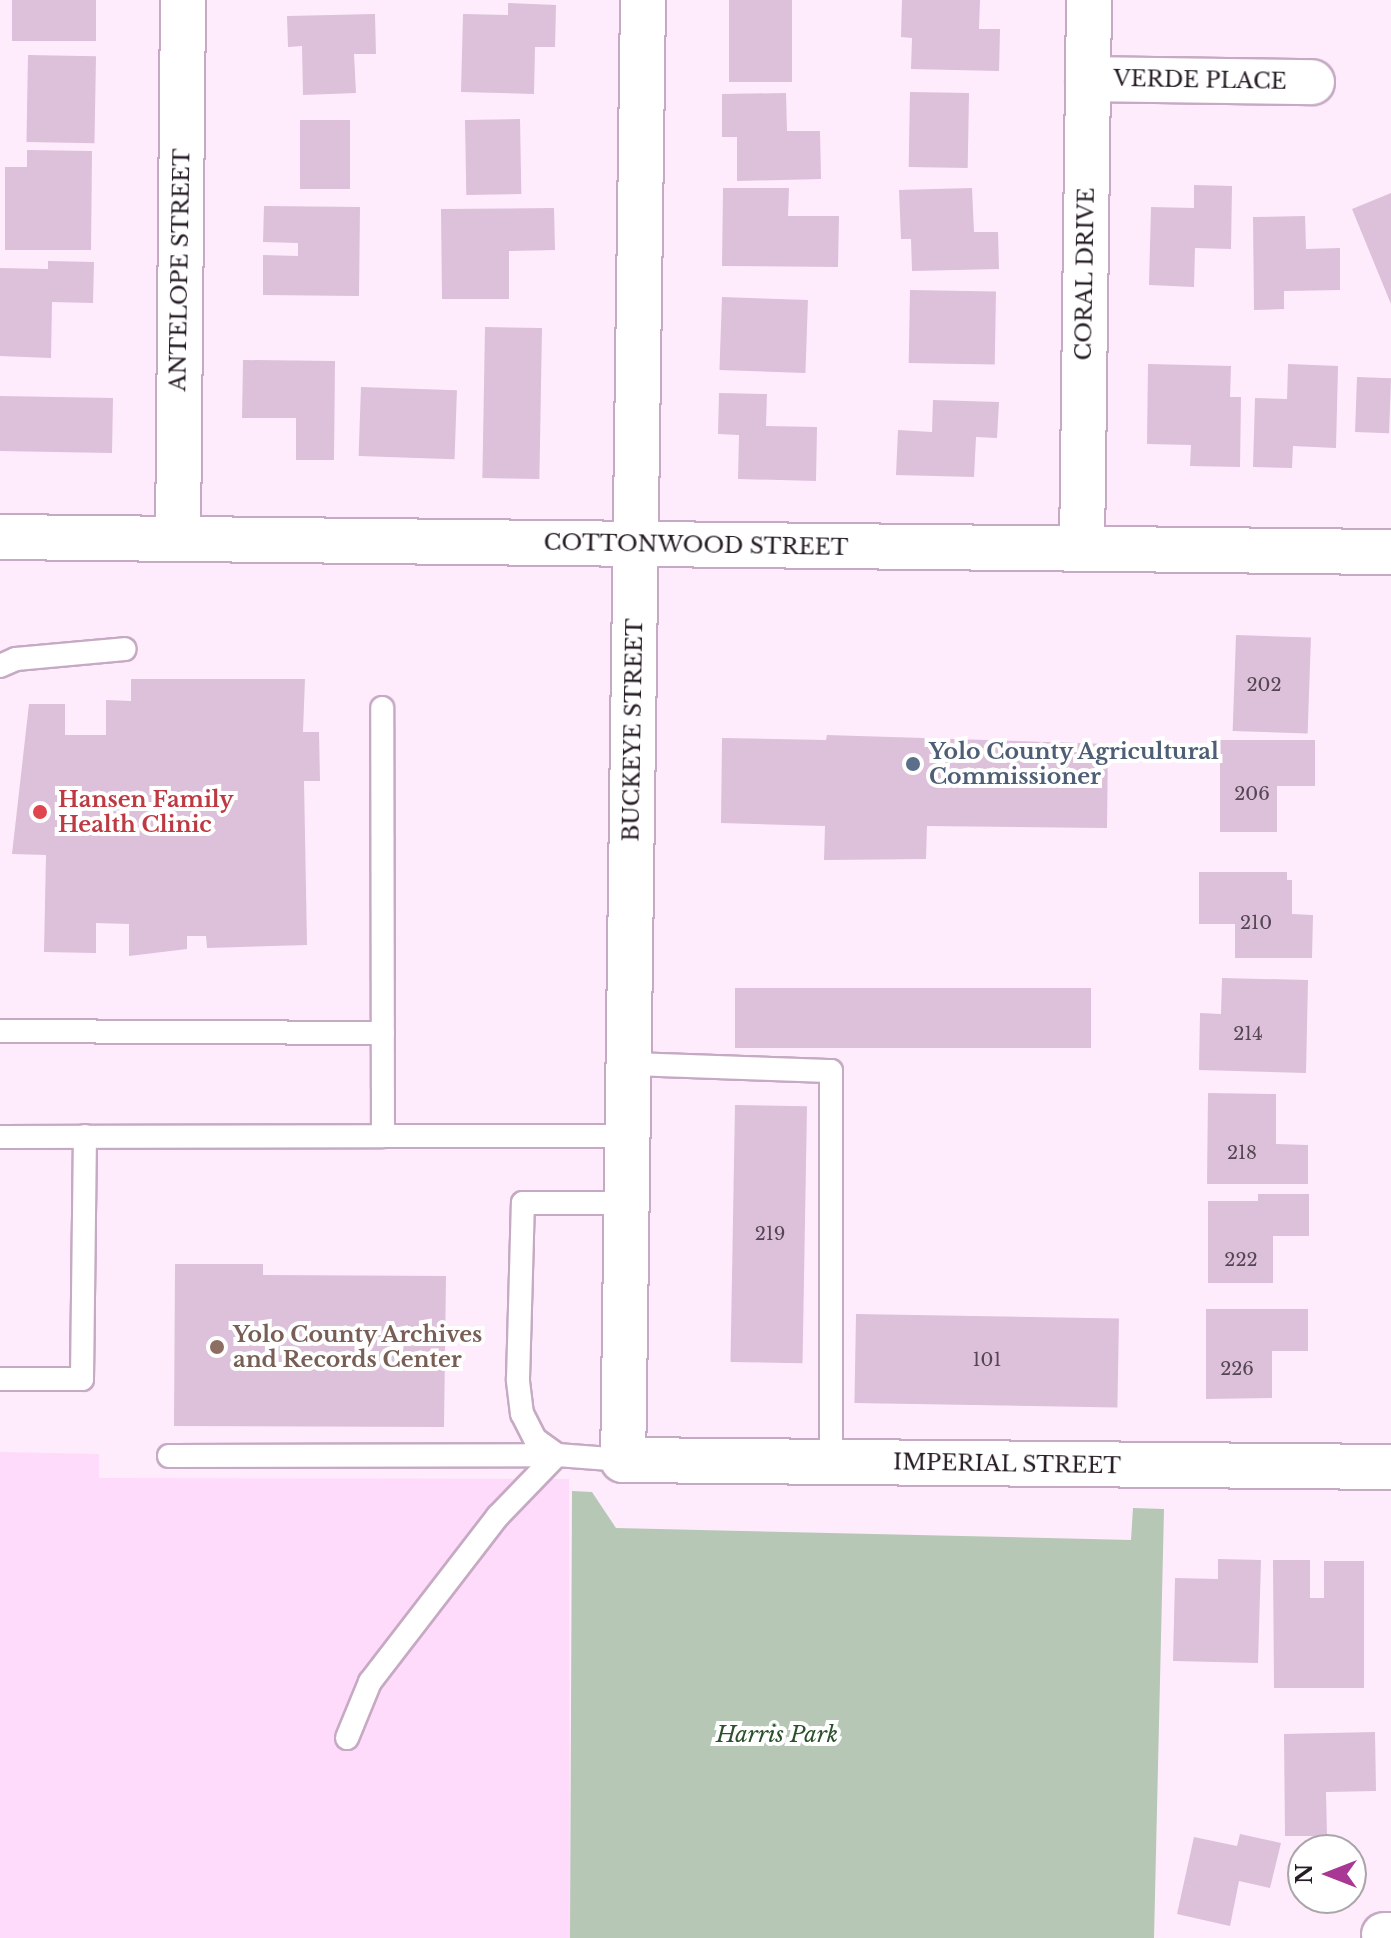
<!DOCTYPE html>
<html>
<head>
<meta charset="utf-8">
<style>
	body { margin:0 }
	#map { position:relative; width:1391px; height:1938px; overflow:hidden; background:#feecfc; font-family:"Libre Baskerville",serif }
	div>[style] { position:absolute }
	[style*='--x'] { left:calc(var(--x)*1px); top:calc(var(--y)*1px); width:calc(var(--w)*1px); rotate:calc(var(--a)*1deg) }
	.built>* { inset:0; background:#ffdbfb }
	.green>* { inset:0; background:#b6c7b5 }
	.building>* { inset:0; background:#ddc0da; transform-origin:0 0 }
	.roads { filter:drop-shadow(2px 0 #c6aac3) drop-shadow(-2px 0 #c6aac3) drop-shadow(0 2px #c6aac3) drop-shadow(0 -2px #c6aac3) }
	.service>* { height:22px; margin:-11px; padding:0 11px; transform-origin:11px; border-radius:11px; background:#fff }
	.minor>* { height:44px; margin:-22px; padding:0 22px; transform-origin:22px; border-radius:22px; background:#fff }
	.tertiary>* { height:44px; margin:-22px; padding:0 22px; transform-origin:22px; border-radius:22px; background:#fff }
	.dots>* { width:22px; height:22px; translate:-50% -50%; box-sizing:border-box; border:4px solid #fff; border-radius:50% }
	span { translate:-50% -50%; white-space:nowrap; text-align:center; line-height:1.15; -webkit-text-stroke:8px #fff; paint-order:stroke }
	.number-label { font-size:18px; color:#544653 }
	.number-label span { -webkit-text-stroke-width:0 }
	.street-label { font-size:22px; color:#271d26 }
	.service-label { font-size:22px; color:#4e5e75; font-weight:700 }
	.left { translate:0 -50%; text-align:left }
	.health-label { font-size:22px; color:#be3a42; font-weight:700 }
	.education-label { font-size:22px; color:#785e54; font-weight:700 }
	.park-label { font-size:22px; color:#2c502c; font-style:italic }
	.north { position:absolute; left:1287px; top:1834px; width:80px; height:80px; box-sizing:border-box; background:#fff; border:2px solid #a9a5a8; border-radius:50%; rotate:270deg; font-size:22px; font-weight:700; line-height:32px; text-align:center; color:#271d26 }
	.north::after { content:''; display:block; margin:auto; width:28px; height:36px; background:#a93894; clip-path:polygon(50% 0,100% 100%,50% 72%,0 100%) }
</style>
</head>
<body>
<div id="map">
	<div class="built">
		<i style="clip-path:polygon(0 1452px,99px 1454px,99px 1478px,569px 1479px,570px 1938px,0 1938px)"></i>
	</div>
	<div class="green">
		<i style="clip-path:polygon(572px 1491px,592px 1492px,616px 1528px,1131px 1540px,1133px 1508px,1164px 1509px,1154px 1938px,570px 1938px)"></i>
	</div>
	<div class="building">
		<i style="left:12px;top:0;width:84px;height:41px"></i>
		<i style="left:729px;top:0;width:63px;height:82px"></i>
		<i style="clip-path:polygon(902px 0,980px 0,979px 29px,1000px 29px,999px 71px,911px 69px,912px 38px,901px 37px)"></i>
		<i style="clip-path:polygon(508px 3px,556px 5px,555px 47px,535px 47px,534px 94px,461px 92px,463px 14px,508px 15px)"></i>
		<i style="clip-path:polygon(375px 14px,376px 54px,354px 54px,356px 93px,303px 95px,302px 46px,288px 47px,287px 16px)"></i>
		<i style="left:28px;top:55px;width:68px;height:87px;rotate:1deg"></i>
		<i style="left:910px;top:92px;width:59px;height:75px;rotate:1deg"></i>
		<i style="clip-path:polygon(786px 93px,787px 131px,820px 131px,821px 179px,737px 181px,737px 137px,722px 137px,722px 94px)"></i>
		<i style="left:520px;top:119px;width:75px;height:55px;rotate:89deg"></i>
		<i style="left:300px;top:120px;width:50px;height:69px"></i>
		<i style="clip-path:polygon(27px 150px,92px 151px,91px 250px,5px 250px,5px 167px,27px 167px)"></i>
		<i style="clip-path:polygon(1194px 185px,1232px 186px,1231px 249px,1195px 248px,1194px 287px,1149px 285px,1151px 207px,1194px 208px)"></i>
		<i style="clip-path:polygon(723px 188px,789px 188px,788px 216px,839px 216px,838px 267px,722px 266px)"></i>
		<i style="clip-path:polygon(972px 188px,974px 232px,998px 232px,999px 269px,912px 271px,911px 239px,901px 239px,899px 190px)"></i>
		<i style="clip-path:polygon(1391px 193px,1391px 304px,1352px 209px)"></i>
		<i style="clip-path:polygon(264px 206px,360px 207px,359px 296px,263px 295px,263px 255px,298px 256px,298px 243px,263px 242px)"></i>
		<i style="clip-path:polygon(554px 208px,555px 250px,509px 251px,509px 299px,442px 299px,441px 209px)"></i>
		<i style="clip-path:polygon(1305px 216px,1306px 249px,1340px 248px,1340px 290px,1284px 291px,1284px 309px,1254px 310px,1253px 217px)"></i>
		<i style="clip-path:polygon(48px 261px,94px 262px,93px 303px,52px 302px,51px 358px,0 356px,0 268px,48px 269px)"></i>
		<i style="left:910px;top:290px;width:86px;height:73px;rotate:1deg"></i>
		<i style="left:722px;top:297px;width:86px;height:73px;rotate:2deg"></i>
		<i style="left:485px;top:327px;width:57px;height:151px;rotate:1deg"></i>
		<i style="clip-path:polygon(243px 360px,335px 361px,334px 460px,296px 460px,296px 418px,242px 418px)"></i>
		<i style="clip-path:polygon(1148px 364px,1231px 366px,1230px 397px,1241px 397px,1240px 467px,1190px 466px,1191px 445px,1147px 444px)"></i>
		<i style="clip-path:polygon(1288px 364px,1338px 366px,1336px 448px,1293px 446px,1292px 468px,1253px 467px,1255px 398px,1287px 399px)"></i>
		<i style="left:1357px;top:377px;width:34px;height:55px;rotate:2deg"></i>
		<i style="left:361px;top:387px;width:96px;height:69px;rotate:2deg"></i>
		<i style="clip-path:polygon(719px 393px,767px 394px,766px 426px,817px 427px,816px 481px,738px 479px,739px 435px,718px 434px)"></i>
		<i style="left:0;top:396px;width:113px;height:55px;rotate:1deg"></i>
		<i style="clip-path:polygon(933px 400px,999px 402px,997px 438px,976px 437px,974px 477px,896px 475px,898px 430px,932px 432px)"></i>
		<i style="left:1236px;top:635px;width:75px;height:96px;rotate:2deg"></i>
		<i style="clip-path:polygon(131px 679px,305px 679px,303px 732px,319px 732px,320px 781px,304px 781px,307px 945px,207px 948px,206px 936px,187px 936px,187px 949px,129px 956px,129px 924px,96px 923px,96px 953px,44px 952px,46px 855px,12px 854px,29px 704px,65px 704px,65px 735px,106px 735px,106px 700px,131px 701px)"></i>
		<i style="clip-path:polygon(827px 735px,1108px 744px,1107px 828px,927px 826px,926px 859px,824px 860px,825px 826px,721px 823px,722px 738px,826px 740px)"></i>
		<i style="clip-path:polygon(1220px 740px,1315px 740px,1315px 786px,1277px 786px,1277px 832px,1220px 832px)"></i>
		<i style="clip-path:polygon(1199px 872px,1287px 872px,1287px 880px,1292px 880px,1292px 914px,1313px 915px,1312px 958px,1235px 958px,1235px 924px,1199px 924px)"></i>
		<i style="clip-path:polygon(1222px 978px,1308px 980px,1306px 1073px,1199px 1070px,1200px 1013px,1221px 1014px)"></i>
		<i style="left:735px;top:988px;width:356px;height:60px"></i>
		<i style="clip-path:polygon(1208px 1093px,1276px 1094px,1276px 1144px,1308px 1145px,1308px 1184px,1207px 1184px)"></i>
		<i style="left:735px;top:1105px;width:72px;height:257px;rotate:1deg"></i>
		<i style="clip-path:polygon(1258px 1194px,1309px 1194px,1309px 1236px,1273px 1236px,1273px 1283px,1208px 1283px,1208px 1201px,1258px 1201px)"></i>
		<i style="clip-path:polygon(175px 1264px,263px 1264px,263px 1275px,446px 1276px,444px 1427px,174px 1426px)"></i>
		<i style="clip-path:polygon(1206px 1309px,1308px 1309px,1308px 1351px,1272px 1351px,1272px 1398px,1206px 1399px)"></i>
		<i style="left:856px;top:1314px;width:263px;height:89px;rotate:1deg"></i>
		<i style="clip-path:polygon(1218px 1559px,1261px 1560px,1258px 1663px,1173px 1661px,1175px 1578px,1218px 1579px)"></i>
		<i style="clip-path:polygon(1273px 1560px,1310px 1560px,1310px 1598px,1324px 1598px,1324px 1561px,1364px 1561px,1364px 1688px,1274px 1688px)"></i>
		<i style="clip-path:polygon(1375px 1732px,1376px 1791px,1326px 1792px,1327px 1836px,1285px 1836px,1284px 1734px)"></i>
		<i style="clip-path:polygon(1240px 1834px,1281px 1843px,1270px 1888px,1239px 1881px,1230px 1926px,1177px 1914px,1194px 1837px,1237px 1846px)"></i>
	</div>
	<div class="roads">
		<div class="service">
			<i style="--x:0;--y:666;--w:17;--a:-24"></i>
			<i style="--x:16;--y:659;--w:109;--a:-5.2"></i>
			<i style="--x:0;--y:1031;--w:383;--a:0.3"></i>
			<i style="--x:629;--y:1064;--w:202;--a:2"></i>
			<i style="--x:831;--y:1071;--w:391;--a:90"></i>
			<i style="--x:383;--y:1136;--w:245;--a:0"></i>
			<i style="--x:0;--y:1137;--w:383;--a:-0.1"></i>
			<i style="--x:383;--y:1136;--w:428;--a:-90.1"></i>
			<i style="--x:0;--y:1379;--w:82;--a:0"></i>
			<i style="--x:82;--y:1379;--w:243;--a:-89.3"></i>
			<i style="--x:169;--y:1456;--w:388;--a:-0.1"></i>
			<i style="--x:623;--y:1460;--w:66;--a:-175.7"></i>
			<i style="--x:557;--y:1455;--w:27;--a:-144"></i>
			<i style="--x:535;--y:1439;--w:28;--a:-117"></i>
			<i style="--x:522;--y:1414;--w:35;--a:-97"></i>
			<i style="--x:518;--y:1379;--w:176;--a:-88.4"></i>
			<i style="--x:523;--y:1203;--w:104;--a:0"></i>
			<i style="--x:347;--y:1738;--w:61;--a:-67.7"></i>
			<i style="--x:370;--y:1682;--w:210;--a:-52.4"></i>
			<i style="--x:498;--y:1516;--w:85;--a:-46"></i>
		</div>
		<div class="minor">
			<i style="--x:643;--y:0;--w:1460;--a:90.78"></i>
			<i style="--x:623;--y:1460;--w:768;--a:0.52"></i>
			<i style="--x:1088;--y:79;--w:224;--a:0.8"></i>
			<i style="--x:178;--y:539;--w:539;--a:-89.47"></i>
			<i style="--x:1082;--y:549;--w:549;--a:-89.27"></i>
			<i style="--x:1384;--y:1935;--w:7;--a:0"></i>
		</div>
		<div class="tertiary">
			<i style="--x:0;--y:537;--w:1391;--a:0.62"></i>
		</div>
	</div>
	<div class="dots">
		<i style="left:913px;top:764px;background:#5c6f8a"></i>
		<i style="left:40px;top:812px;background:#e0444e"></i>
		<i style="left:217px;top:1347px;background:#8d6e63"></i>
	</div>
	<div class="number-label">
		<span style="left:1264px;top:685px">202</span>
		<span style="left:1252px;top:794px">206</span>
		<span style="left:1256px;top:923px">210</span>
		<span style="left:1248px;top:1034px">214</span>
		<span style="left:1242px;top:1153px">218</span>
		<span style="left:770px;top:1234px">219</span>
		<span style="left:1241px;top:1260px">222</span>
		<span style="left:987px;top:1360px">101</span>
		<span style="left:1237px;top:1369px">226</span>
	</div>
	<div class="street-label">
		<span style="left:1200px;top:80px;rotate:1deg">VERDE PLACE</span>
		<span style="left:180px;top:270px;rotate:-89deg">ANTELOPE STREET</span>
		<span style="left:1085px;top:274px;rotate:-89deg">CORAL DRIVE</span>
		<span style="left:696px;top:545px;rotate:1deg">COTTONWOOD STREET</span>
		<span style="left:633px;top:730px;rotate:-89deg">BUCKEYE STREET</span>
		<span style="left:1007px;top:1464px;rotate:1deg">IMPERIAL STREET</span>
	</div>
	<div class="service-label">
		<span class="left" style="left:929px;top:764px">Yolo County Agricultural<br>Commissioner</span>
	</div>
	<div class="health-label">
		<span class="left" style="left:58px;top:812px">Hansen Family<br>Health Clinic</span>
	</div>
	<div class="education-label">
		<span class="left" style="left:233px;top:1347px">Yolo County Archives<br>and Records Center</span>
	</div>
	<div class="park-label">
		<span style="left:777px;top:1735px">Harris Park</span>
	</div>
	<div class="north">N</div>
</div>
</body>
</html>
